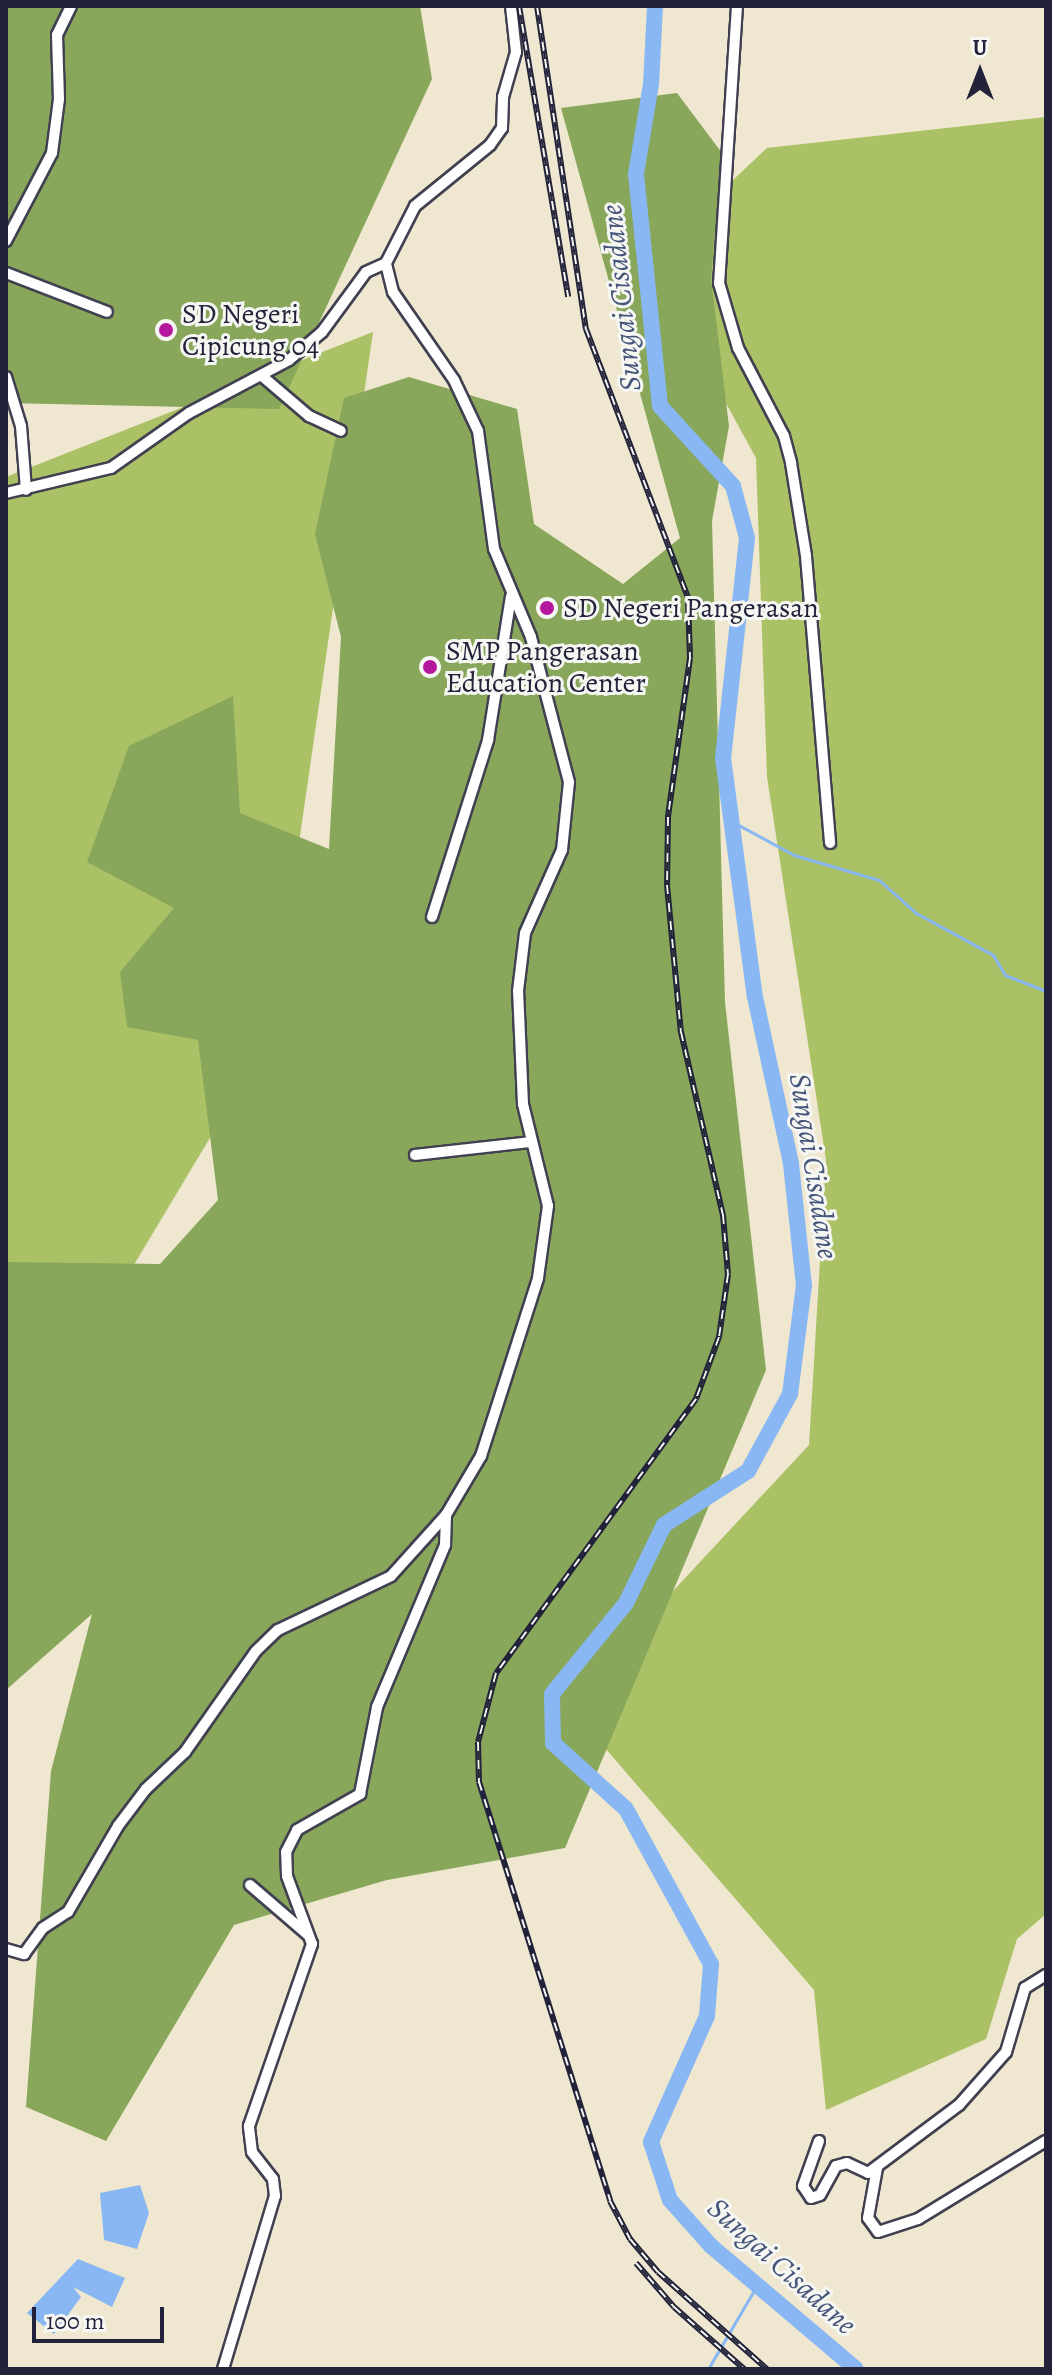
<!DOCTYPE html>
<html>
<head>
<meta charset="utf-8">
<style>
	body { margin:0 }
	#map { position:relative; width:1052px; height:2375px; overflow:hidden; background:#efe7cf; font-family:Alegreya,serif }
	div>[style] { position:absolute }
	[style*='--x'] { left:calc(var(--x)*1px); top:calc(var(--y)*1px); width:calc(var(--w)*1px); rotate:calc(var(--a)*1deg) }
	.green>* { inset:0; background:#abc166 }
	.forest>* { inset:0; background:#88a75b }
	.water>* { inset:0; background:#88b7f3 }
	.stream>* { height:3px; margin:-1.5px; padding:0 1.5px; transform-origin:1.5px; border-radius:1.5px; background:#88b7f3 }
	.river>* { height:16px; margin:-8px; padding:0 8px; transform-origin:8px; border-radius:8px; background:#88b7f3 }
	.roads { filter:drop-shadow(2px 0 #414051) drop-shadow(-2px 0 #414051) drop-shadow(0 2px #414051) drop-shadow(0 -2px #414051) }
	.minor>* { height:10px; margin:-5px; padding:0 5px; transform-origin:5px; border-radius:5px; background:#fff }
	.rail>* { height:6px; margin-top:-3px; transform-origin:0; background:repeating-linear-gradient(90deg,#f6f6f2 0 9px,#22223b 0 18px); box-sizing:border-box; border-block:2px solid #22223b }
	.dots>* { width:22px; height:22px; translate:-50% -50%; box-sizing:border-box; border:4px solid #f6f6f2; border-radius:50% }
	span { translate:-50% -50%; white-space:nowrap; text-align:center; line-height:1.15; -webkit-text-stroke:6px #f6f6f2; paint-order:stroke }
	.poi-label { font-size:28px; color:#22223b }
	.left { translate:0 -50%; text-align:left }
	.water-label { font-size:30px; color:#46567b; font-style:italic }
	.frame { position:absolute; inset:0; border:8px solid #22223b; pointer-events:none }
	.north { position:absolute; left:940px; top:32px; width:80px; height:80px; -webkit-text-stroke:6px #f6f6f2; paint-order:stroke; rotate:0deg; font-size:22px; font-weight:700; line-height:32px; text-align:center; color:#22223b }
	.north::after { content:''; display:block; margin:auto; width:28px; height:36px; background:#22223b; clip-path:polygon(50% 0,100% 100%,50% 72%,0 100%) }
	.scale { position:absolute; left:32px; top:2307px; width:132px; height:36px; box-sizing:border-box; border:4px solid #22223b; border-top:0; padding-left:10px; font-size:24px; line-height:28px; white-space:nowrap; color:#22223b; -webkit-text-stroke:6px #f6f6f2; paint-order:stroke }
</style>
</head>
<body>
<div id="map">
	<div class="green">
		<i style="clip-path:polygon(1046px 117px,1046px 1914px,1017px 1939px,986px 2039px,826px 2110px,814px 1990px,586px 1726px,619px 1649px,809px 1445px,826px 1160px,767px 777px,756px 458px,699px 354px,697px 214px,767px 148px)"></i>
		<i style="clip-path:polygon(373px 332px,271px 1036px,47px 1410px,6px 1458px,6px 477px)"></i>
	</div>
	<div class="forest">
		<i style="clip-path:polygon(6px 6px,420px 6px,432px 79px,279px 409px,6px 403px)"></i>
		<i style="clip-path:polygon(677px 93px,722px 153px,711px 278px,729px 426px,712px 521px,725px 1002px,766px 1370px,565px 1848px,387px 1880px,234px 1925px,106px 2141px,26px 2107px,51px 1771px,92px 1614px,6px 1690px,6px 1262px,160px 1264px,218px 1200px,198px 1040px,127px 1027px,120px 972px,174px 908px,87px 862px,129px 746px,233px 696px,240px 813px,329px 849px,341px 637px,315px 534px,344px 398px,409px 377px,517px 409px,534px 524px,623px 584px,680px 538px,561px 108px)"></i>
	</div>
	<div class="water">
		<i style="clip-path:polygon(140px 2185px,149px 2213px,137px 2249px,104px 2240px,100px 2193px)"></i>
		<i style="clip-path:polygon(78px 2259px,125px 2278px,112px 2307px,73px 2287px,81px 2297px,54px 2334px,27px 2313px)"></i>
	</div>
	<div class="stream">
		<i style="--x:731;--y:821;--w:72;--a:28.4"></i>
		<i style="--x:794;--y:855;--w:89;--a:16.4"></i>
		<i style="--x:879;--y:880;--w:50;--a:41.7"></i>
		<i style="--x:916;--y:913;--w:88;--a:28.6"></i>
		<i style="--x:993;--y:955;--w:23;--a:59"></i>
		<i style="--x:1005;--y:975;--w:44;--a:21.3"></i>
		<i style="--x:708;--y:2369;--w:97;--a:-59.7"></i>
	</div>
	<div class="river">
		<i style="--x:655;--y:6;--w:78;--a:92.9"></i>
		<i style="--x:651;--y:84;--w:91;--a:99.5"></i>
		<i style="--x:636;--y:174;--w:233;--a:84.1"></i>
		<i style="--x:660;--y:406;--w:108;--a:47.6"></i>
		<i style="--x:733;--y:486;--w:54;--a:74.9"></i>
		<i style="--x:747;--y:538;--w:221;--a:96.2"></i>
		<i style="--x:723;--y:758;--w:241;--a:82.4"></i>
		<i style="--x:755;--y:997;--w:171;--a:77.8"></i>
		<i style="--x:791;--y:1164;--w:122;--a:83.9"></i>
		<i style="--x:804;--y:1285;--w:110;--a:97.3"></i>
		<i style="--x:790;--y:1394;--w:88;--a:118.6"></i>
		<i style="--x:748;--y:1471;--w:100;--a:147.3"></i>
		<i style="--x:664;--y:1525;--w:87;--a:116"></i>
		<i style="--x:626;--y:1603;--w:117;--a:129.1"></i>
		<i style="--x:552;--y:1694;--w:49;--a:88.8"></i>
		<i style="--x:553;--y:1743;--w:98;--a:42.1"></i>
		<i style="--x:626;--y:1809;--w:177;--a:61.3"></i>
		<i style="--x:711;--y:1964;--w:52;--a:94.4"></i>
		<i style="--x:707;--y:2016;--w:138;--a:114"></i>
		<i style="--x:651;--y:2142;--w:61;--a:71.9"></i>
		<i style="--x:670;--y:2200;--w:62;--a:48.3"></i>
		<i style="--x:711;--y:2246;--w:190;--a:40.3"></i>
	</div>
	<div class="roads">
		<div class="minor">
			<i style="--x:737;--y:6;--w:278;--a:93.7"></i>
			<i style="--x:719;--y:283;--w:68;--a:73.7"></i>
			<i style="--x:738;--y:348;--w:99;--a:62.4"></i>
			<i style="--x:784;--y:436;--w:28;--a:75"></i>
			<i style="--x:791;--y:463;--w:94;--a:80.8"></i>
			<i style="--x:806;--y:556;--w:288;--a:85.2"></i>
			<i style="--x:6;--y:241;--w:99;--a:-62.4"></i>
			<i style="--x:52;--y:153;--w:54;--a:-82.6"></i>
			<i style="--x:59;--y:99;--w:64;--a:-91.8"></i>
			<i style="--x:57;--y:35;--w:32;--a:-64"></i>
			<i style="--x:6;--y:273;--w:108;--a:21.1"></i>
			<i style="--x:262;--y:376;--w:62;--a:40.4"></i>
			<i style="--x:309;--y:416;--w:35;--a:25"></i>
			<i style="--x:6;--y:377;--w:51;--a:73"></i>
			<i style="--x:21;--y:426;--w:64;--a:85.5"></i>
			<i style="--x:6;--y:493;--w:108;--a:-13.4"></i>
			<i style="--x:111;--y:468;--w:95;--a:-35.2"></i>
			<i style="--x:189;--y:413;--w:113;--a:-27.9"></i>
			<i style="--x:289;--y:360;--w:43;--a:-40.3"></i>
			<i style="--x:322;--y:332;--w:74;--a:-53.7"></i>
			<i style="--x:366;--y:272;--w:22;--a:-24"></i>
			<i style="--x:432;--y:917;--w:186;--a:-72.4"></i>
			<i style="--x:488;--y:740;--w:145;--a:-80.9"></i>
			<i style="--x:415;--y:1155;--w:117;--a:-6.4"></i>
			<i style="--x:250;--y:1885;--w:75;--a:40.7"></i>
			<i style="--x:6;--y:1949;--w:19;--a:16"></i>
			<i style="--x:24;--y:1954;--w:32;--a:-54"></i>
			<i style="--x:43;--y:1928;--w:30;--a:-33"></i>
			<i style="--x:68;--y:1912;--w:99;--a:-59.8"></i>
			<i style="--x:118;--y:1826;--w:46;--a:-52.9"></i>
			<i style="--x:146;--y:1789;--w:54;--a:-43.5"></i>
			<i style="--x:185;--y:1752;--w:123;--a:-54.9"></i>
			<i style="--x:256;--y:1651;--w:30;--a:-44"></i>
			<i style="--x:278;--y:1630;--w:125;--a:-25.5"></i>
			<i style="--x:391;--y:1576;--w:82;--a:-48"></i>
			<i style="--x:446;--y:1515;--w:69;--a:-59.3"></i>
			<i style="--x:481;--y:1456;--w:187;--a:-72.2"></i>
			<i style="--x:538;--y:1278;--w:73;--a:-82.1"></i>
			<i style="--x:548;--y:1206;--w:105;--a:-103.8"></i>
			<i style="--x:523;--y:1104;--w:113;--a:-92.5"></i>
			<i style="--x:518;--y:991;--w:58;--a:-83.1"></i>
			<i style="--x:525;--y:933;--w:91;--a:-66"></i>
			<i style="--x:562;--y:850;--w:68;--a:-84.1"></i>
			<i style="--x:569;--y:782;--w:150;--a:-104.7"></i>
			<i style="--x:531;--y:637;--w:95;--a:-112.8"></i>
			<i style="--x:494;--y:549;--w:119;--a:-97.7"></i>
			<i style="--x:478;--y:431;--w:56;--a:-115.2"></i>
			<i style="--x:454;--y:380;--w:107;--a:-124.7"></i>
			<i style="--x:393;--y:292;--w:30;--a:-104"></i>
			<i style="--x:386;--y:263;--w:64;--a:-63"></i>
			<i style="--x:415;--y:206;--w:97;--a:-39.1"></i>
			<i style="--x:490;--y:145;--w:21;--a:-55"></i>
			<i style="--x:502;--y:128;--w:31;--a:-88"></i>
			<i style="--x:503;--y:97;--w:47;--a:-73.9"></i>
			<i style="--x:516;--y:52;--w:46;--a:-96.2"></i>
			<i style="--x:819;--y:2141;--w:48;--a:109.6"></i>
			<i style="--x:803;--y:2186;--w:14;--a:56"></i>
			<i style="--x:811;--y:2198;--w:9;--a:-18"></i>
			<i style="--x:820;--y:2195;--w:33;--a:-61"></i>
			<i style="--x:836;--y:2166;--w:11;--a:-15"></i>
			<i style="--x:847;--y:2163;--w:23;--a:25"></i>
			<i style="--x:868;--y:2173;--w:114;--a:-36.8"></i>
			<i style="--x:959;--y:2105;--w:71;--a:-48.4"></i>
			<i style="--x:1006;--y:2052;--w:67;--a:-73.5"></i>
			<i style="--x:1025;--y:1988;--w:25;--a:-32"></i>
			<i style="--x:877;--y:2168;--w:51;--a:100.2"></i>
			<i style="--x:868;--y:2218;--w:17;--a:54"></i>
			<i style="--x:878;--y:2232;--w:42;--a:-18"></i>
			<i style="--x:918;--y:2219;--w:150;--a:-31.4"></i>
			<i style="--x:223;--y:2369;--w:181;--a:-73.3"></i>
			<i style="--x:275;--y:2196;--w:17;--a:-97"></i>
			<i style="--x:273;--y:2179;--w:34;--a:-128"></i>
			<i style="--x:252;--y:2152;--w:26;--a:-97"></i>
			<i style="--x:249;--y:2126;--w:193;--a:-70.9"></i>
			<i style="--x:312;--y:1944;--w:72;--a:-110.2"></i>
			<i style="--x:287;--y:1876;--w:24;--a:-92"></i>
			<i style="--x:286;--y:1852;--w:25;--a:-63"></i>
			<i style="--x:297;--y:1830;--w:73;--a:-29.7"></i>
			<i style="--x:360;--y:1794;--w:89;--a:-78.9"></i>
			<i style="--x:377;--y:1707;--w:176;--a:-67.2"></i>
			<i style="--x:445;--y:1545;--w:30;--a:-88"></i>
		</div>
	</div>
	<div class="rail">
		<i style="--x:519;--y:6;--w:295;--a:80.4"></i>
		<i style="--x:537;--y:6;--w:327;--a:81.4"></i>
		<i style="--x:586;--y:329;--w:288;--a:69.2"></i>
		<i style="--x:688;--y:598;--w:60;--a:88.1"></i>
		<i style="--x:690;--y:658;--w:161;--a:97.9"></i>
		<i style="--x:668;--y:817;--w:68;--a:90.8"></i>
		<i style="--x:667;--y:885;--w:148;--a:84.6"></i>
		<i style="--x:681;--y:1032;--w:188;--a:77.1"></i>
		<i style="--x:723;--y:1215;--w:59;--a:85.2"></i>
		<i style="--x:728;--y:1274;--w:64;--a:98.1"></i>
		<i style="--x:719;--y:1337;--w:66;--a:110.4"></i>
		<i style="--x:696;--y:1399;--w:339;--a:126.1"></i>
		<i style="--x:496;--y:1673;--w:71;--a:104.6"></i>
		<i style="--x:478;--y:1742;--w:40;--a:88.6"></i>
		<i style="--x:479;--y:1782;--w:439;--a:72.6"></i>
		<i style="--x:610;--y:2201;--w:43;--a:62.2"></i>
		<i style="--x:630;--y:2239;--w:43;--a:49.7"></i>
		<i style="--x:658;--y:2272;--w:146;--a:41.7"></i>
		<i style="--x:636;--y:2263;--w:58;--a:49.2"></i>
		<i style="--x:674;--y:2307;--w:94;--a:41.5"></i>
	</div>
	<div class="dots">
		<i style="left:166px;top:330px;background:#b5179e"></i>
		<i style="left:547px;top:608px;background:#b5179e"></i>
		<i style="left:430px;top:667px;background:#b5179e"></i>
	</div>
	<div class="poi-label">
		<span class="left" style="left:182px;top:330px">SD Negeri<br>Cipicung 04</span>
		<span class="left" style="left:563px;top:608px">SD Negeri Pangerasan</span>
		<span class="left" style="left:446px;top:667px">SMP Pangerasan<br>Education Center</span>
	</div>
	<div class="water-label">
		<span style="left:621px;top:298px;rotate:-96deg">Sungai Cisadane</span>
		<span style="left:814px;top:1166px;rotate:81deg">Sungai Cisadane</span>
		<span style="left:782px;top:2266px;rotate:42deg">Sungai Cisadane</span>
	</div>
	<div class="frame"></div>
	<div class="north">U</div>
	<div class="scale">100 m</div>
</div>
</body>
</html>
